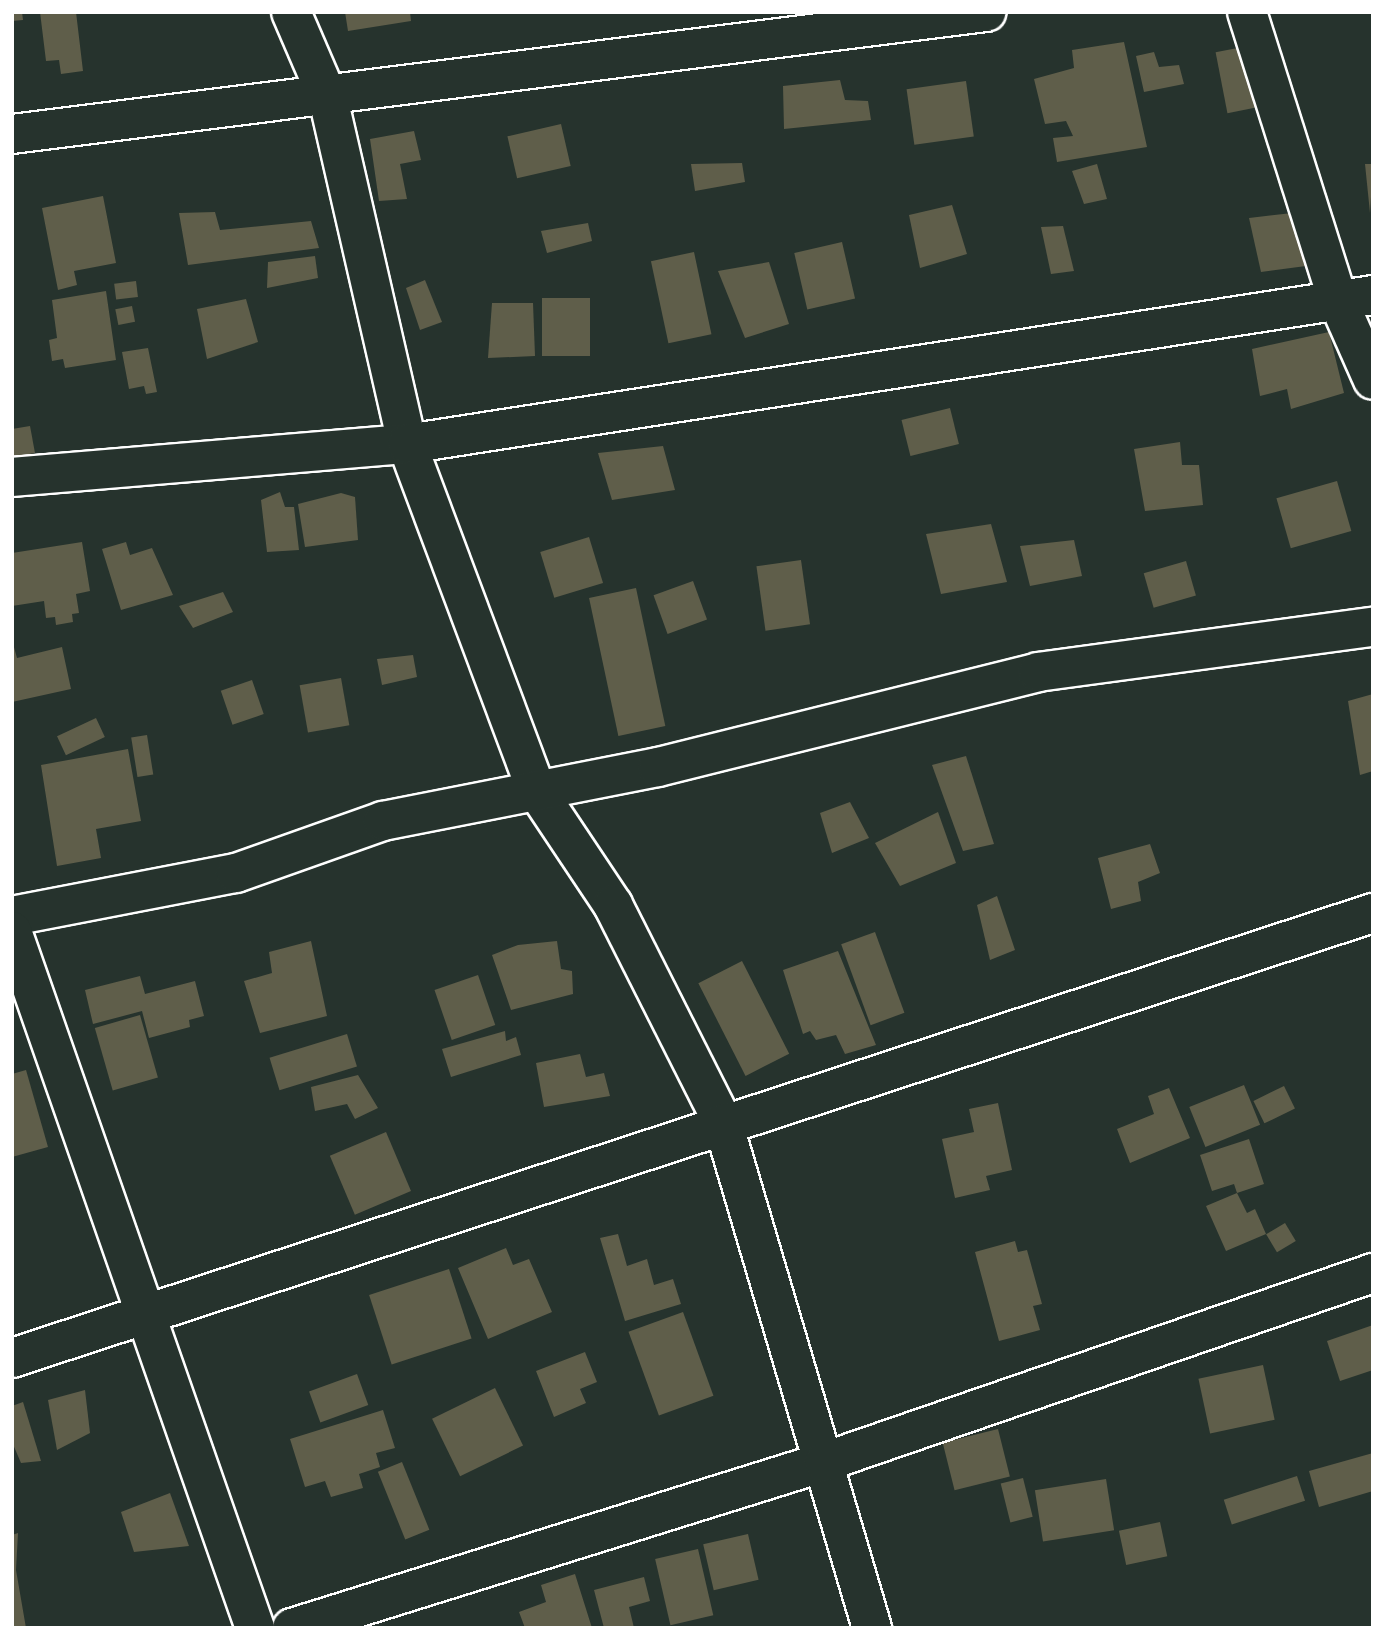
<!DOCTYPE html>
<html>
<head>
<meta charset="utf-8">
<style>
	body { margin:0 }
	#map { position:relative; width:1385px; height:1640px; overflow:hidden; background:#26332d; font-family:"Comic Neue",sans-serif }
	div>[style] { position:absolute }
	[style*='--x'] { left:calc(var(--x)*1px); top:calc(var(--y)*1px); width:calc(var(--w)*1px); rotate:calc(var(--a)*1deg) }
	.building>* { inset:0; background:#5f5e4a; transform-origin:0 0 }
	.roads { filter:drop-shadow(2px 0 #fff) drop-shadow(-2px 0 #fff) drop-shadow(0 2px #fff) drop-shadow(0 -2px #fff) }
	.minor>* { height:38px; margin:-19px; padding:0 19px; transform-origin:19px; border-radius:19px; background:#26332d }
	span { translate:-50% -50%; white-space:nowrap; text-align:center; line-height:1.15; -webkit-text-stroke:7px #26332d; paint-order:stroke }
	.frame { position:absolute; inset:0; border:14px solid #fff; pointer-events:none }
</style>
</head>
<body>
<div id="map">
	<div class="building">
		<i style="clip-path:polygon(12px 12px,22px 12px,23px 20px,12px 21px)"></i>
		<i style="clip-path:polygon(40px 12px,76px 12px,83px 71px,61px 74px,59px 60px,46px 61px)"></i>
		<i style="clip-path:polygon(345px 12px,410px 12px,411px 21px,348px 31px)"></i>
		<i style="clip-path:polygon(1124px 42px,1147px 147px,1057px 162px,1053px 138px,1073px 136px,1066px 121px,1045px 124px,1034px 79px,1074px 68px,1072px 50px)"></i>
		<i style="left:1248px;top:46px;width:62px;height:33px;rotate:79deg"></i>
		<i style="clip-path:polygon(1154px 52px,1159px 67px,1179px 65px,1184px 84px,1144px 92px,1136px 56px)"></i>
		<i style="clip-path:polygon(840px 80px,845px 100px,868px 101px,871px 120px,784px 129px,783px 86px)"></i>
		<i style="left:966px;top:81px;width:56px;height:60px;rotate:82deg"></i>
		<i style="left:561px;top:124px;width:43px;height:55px;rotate:77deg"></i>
		<i style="clip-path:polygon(414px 131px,421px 160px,400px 164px,407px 199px,379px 201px,370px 139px)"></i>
		<i style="clip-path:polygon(742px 163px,745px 182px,695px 191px,691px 164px)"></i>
		<i style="clip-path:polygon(1097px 164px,1107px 199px,1084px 204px,1072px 171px)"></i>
		<i style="clip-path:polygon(1365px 164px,1373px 164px,1370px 213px)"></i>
		<i style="clip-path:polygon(103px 196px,116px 263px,74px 271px,77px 285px,58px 290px,42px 208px)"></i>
		<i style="clip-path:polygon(952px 205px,967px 254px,920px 268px,909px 215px)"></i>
		<i style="clip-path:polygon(215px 212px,220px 230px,311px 221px,319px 248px,188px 265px,179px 213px)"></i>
		<i style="clip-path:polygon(1292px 213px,1306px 266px,1261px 272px,1249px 218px)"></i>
		<i style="clip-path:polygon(588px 223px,592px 241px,547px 253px,541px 231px)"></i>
		<i style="clip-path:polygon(1063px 226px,1074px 271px,1051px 274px,1041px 227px)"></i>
		<i style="left:842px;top:242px;width:58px;height:49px;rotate:77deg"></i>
		<i style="left:694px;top:252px;width:84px;height:44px;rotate:78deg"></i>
		<i style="clip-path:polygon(315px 256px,318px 278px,267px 288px,268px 262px)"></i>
		<i style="clip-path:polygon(769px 262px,789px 324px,745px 338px,718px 271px)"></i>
		<i style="clip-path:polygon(425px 280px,442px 322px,420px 330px,406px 288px)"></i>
		<i style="left:136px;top:281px;width:16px;height:22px;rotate:83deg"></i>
		<i style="clip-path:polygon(106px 291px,116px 360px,65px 368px,63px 359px,52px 361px,49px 340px,57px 338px,52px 300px)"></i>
		<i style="left:542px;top:298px;width:48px;height:58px"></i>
		<i style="clip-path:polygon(246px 299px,258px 342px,207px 359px,197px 309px)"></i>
		<i style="clip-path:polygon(492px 303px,533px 303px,535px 356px,488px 358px)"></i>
		<i style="left:132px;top:306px;width:16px;height:17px;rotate:79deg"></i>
		<i style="clip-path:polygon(1329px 332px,1344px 393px,1291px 409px,1287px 389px,1260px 396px,1252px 349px)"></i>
		<i style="clip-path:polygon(148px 348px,157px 392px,146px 394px,144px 386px,129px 389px,122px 352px)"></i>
		<i style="left:950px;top:408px;width:37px;height:50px;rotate:76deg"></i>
		<i style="clip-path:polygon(30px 426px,35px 453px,12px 457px,12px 429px)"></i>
		<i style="clip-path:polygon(1180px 442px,1182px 465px,1199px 465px,1203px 505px,1145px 511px,1134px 449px)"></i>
		<i style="clip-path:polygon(663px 446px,675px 490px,612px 500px,598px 453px)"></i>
		<i style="left:1337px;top:481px;width:52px;height:63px;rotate:74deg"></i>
		<i style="clip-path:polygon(280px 492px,285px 507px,294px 507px,299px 550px,267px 552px,261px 500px)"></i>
		<i style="clip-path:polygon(341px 493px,355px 497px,358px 540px,305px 547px,298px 504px)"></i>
		<i style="clip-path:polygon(991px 524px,1007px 582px,941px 594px,926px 534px)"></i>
		<i style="left:589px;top:537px;width:48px;height:51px;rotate:73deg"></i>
		<i style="clip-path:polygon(1074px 540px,1082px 576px,1030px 586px,1020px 546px)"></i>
		<i style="clip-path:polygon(82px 542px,90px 591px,76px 594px,79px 613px,72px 614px,73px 622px,56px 625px,55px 617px,46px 618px,44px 601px,12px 606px,12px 553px)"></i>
		<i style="clip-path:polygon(126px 542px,130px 555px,152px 548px,173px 595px,121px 610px,102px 549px)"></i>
		<i style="left:801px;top:560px;width:65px;height:45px;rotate:82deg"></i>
		<i style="left:1186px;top:561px;width:36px;height:44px;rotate:74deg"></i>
		<i style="left:693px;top:581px;width:41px;height:42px;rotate:70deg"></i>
		<i style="left:636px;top:588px;width:141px;height:48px;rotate:78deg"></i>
		<i style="clip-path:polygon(223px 592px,233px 612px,193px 628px,179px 606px)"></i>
		<i style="clip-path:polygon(12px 640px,17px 658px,62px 647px,71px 689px,12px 702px)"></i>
		<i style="clip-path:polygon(413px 655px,417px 677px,382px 685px,377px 659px)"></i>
		<i style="left:341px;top:678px;width:48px;height:42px;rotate:80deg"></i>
		<i style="left:252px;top:680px;width:36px;height:33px;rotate:71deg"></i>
		<i style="clip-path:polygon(1373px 694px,1373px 771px,1360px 775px,1348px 701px)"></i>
		<i style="left:96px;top:718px;width:21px;height:43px;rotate:65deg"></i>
		<i style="left:147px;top:735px;width:40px;height:16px;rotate:81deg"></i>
		<i style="clip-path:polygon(128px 749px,141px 821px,96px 829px,101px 858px,57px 866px,41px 765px)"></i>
		<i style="clip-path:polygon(966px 756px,994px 844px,963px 851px,932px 765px)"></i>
		<i style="clip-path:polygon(850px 802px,869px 838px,832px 853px,820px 813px)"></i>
		<i style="clip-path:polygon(938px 812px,956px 863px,900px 886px,875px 843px)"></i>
		<i style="clip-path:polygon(1150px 844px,1160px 873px,1138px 882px,1141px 901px,1111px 909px,1098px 858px)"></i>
		<i style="clip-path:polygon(997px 896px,1015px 950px,990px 960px,977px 905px)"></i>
		<i style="left:875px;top:932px;width:86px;height:36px;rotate:70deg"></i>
		<i style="clip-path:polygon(311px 941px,327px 1016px,260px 1033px,244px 981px,272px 973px,269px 952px)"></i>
		<i style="clip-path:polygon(557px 941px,561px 969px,572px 971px,573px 994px,511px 1010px,492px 955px,518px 945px)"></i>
		<i style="clip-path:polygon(838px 951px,876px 1045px,845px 1054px,836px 1035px,816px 1040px,810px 1031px,803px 1034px,783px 970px)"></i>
		<i style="left:742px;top:961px;width:104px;height:49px;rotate:63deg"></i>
		<i style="left:478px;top:975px;width:53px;height:46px;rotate:71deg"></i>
		<i style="clip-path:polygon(140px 976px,145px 994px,195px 981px,204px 1016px,189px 1020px,190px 1027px,149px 1038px,142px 1011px,93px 1024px,85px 990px)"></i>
		<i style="left:140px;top:1015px;width:65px;height:47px;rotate:74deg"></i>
		<i style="clip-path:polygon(505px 1031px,506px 1041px,516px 1037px,521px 1055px,451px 1077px,442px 1049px)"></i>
		<i style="left:347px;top:1034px;width:34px;height:81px;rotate:73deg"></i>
		<i style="clip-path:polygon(580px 1054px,586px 1077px,604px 1073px,610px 1096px,544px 1107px,536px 1063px)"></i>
		<i style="clip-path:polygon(26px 1070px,48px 1147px,12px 1157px,12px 1074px)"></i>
		<i style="clip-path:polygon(358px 1075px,378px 1108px,355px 1119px,347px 1104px,315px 1111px,311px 1087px)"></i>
		<i style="left:1244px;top:1085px;width:43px;height:59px;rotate:68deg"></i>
		<i style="left:1284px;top:1086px;width:25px;height:34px;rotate:64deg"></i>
		<i style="clip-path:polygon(1169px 1088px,1190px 1138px,1130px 1163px,1117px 1129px,1154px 1114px,1148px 1096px)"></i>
		<i style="clip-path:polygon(998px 1103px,1012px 1170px,986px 1176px,990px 1190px,955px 1198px,942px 1139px,974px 1132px,969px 1109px)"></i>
		<i style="left:386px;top:1132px;width:64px;height:61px;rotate:67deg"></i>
		<i style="clip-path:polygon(1249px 1139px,1264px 1184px,1237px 1193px,1234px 1184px,1212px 1191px,1200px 1155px)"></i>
		<i style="clip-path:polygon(1237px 1193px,1247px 1213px,1255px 1209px,1266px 1234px,1226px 1251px,1206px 1206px)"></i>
		<i style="left:1285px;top:1223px;width:21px;height:22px;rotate:59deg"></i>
		<i style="clip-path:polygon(618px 1234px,627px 1266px,647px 1259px,654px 1285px,673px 1279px,681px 1304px,625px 1321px,600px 1238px)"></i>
		<i style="clip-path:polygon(1015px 1241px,1018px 1252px,1027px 1250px,1042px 1304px,1033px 1306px,1040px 1330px,999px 1341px,975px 1252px)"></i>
		<i style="clip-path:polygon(506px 1248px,513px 1265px,529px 1259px,552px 1312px,488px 1339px,458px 1268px)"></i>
		<i style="left:449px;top:1269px;width:73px;height:84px;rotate:72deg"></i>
		<i style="left:683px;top:1312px;width:89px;height:58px;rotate:70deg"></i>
		<i style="clip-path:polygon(1373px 1325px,1373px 1370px,1340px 1381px,1327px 1341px)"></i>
		<i style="clip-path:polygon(585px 1352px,597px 1382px,580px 1389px,586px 1403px,554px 1417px,536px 1371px)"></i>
		<i style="left:1263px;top:1365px;width:56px;height:66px;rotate:78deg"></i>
		<i style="left:357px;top:1374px;width:33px;height:51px;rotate:70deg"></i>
		<i style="left:495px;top:1388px;width:64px;height:70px;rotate:64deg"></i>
		<i style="clip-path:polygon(85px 1390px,90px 1433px,57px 1450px,48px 1400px)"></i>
		<i style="clip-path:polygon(23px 1402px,41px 1461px,21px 1463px,12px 1442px,12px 1406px)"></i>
		<i style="clip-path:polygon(383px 1410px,395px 1448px,376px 1453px,380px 1467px,359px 1474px,363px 1488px,331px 1497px,325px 1481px,305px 1487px,290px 1439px)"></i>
		<i style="left:998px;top:1429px;width:49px;height:57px;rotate:76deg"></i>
		<i style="clip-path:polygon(1373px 1453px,1373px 1491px,1319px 1507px,1309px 1471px)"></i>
		<i style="left:402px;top:1462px;width:73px;height:26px;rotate:68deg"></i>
		<i style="left:1297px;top:1476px;width:26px;height:77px;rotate:72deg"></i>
		<i style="left:1023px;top:1478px;width:40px;height:23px;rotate:76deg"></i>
		<i style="left:1106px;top:1479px;width:52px;height:72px;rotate:81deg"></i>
		<i style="clip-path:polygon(170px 1493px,189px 1546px,134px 1552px,121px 1512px)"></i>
		<i style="left:1160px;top:1522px;width:35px;height:42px;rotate:78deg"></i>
		<i style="clip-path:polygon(18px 1533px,16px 1570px,26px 1628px,12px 1628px,12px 1535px)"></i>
		<i style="left:748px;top:1534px;width:47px;height:46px;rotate:77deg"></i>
		<i style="left:698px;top:1549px;width:68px;height:44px;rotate:77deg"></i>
		<i style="clip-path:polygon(575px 1574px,592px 1628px,525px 1628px,519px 1612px,546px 1602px,541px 1585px)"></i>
		<i style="clip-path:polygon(644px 1577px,650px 1601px,629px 1607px,634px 1628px,604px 1628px,594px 1590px)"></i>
	</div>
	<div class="roads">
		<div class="minor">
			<i style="--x:291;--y:12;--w:94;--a:66.7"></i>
			<i style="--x:328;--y:98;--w:355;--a:77.1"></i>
			<i style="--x:407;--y:444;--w:371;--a:69.5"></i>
			<i style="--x:537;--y:791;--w:137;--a:56.3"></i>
			<i style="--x:613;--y:905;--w:244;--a:63.2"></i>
			<i style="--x:723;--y:1123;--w:527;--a:73.56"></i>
			<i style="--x:1247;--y:12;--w:303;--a:72.5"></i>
			<i style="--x:1338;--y:301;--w:86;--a:66.1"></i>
			<i style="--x:12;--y:134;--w:982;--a:-7.14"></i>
			<i style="--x:12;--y:477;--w:396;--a:-4.8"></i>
			<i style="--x:407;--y:444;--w:977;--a:-8.77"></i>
			<i style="--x:12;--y:916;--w:228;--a:-10.9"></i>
			<i style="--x:236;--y:873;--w:156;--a:-19.5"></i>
			<i style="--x:383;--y:821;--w:280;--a:-11.1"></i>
			<i style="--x:658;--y:767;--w:392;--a:-14"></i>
			<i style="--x:1038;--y:672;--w:338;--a:-7.7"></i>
			<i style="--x:12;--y:931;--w:738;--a:70.78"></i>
			<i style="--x:12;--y:1358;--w:1432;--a:-18.11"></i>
			<i style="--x:292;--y:1628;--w:557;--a:-17.33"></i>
			<i style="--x:824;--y:1462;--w:581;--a:-19"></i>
		</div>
	</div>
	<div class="frame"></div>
</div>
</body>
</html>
